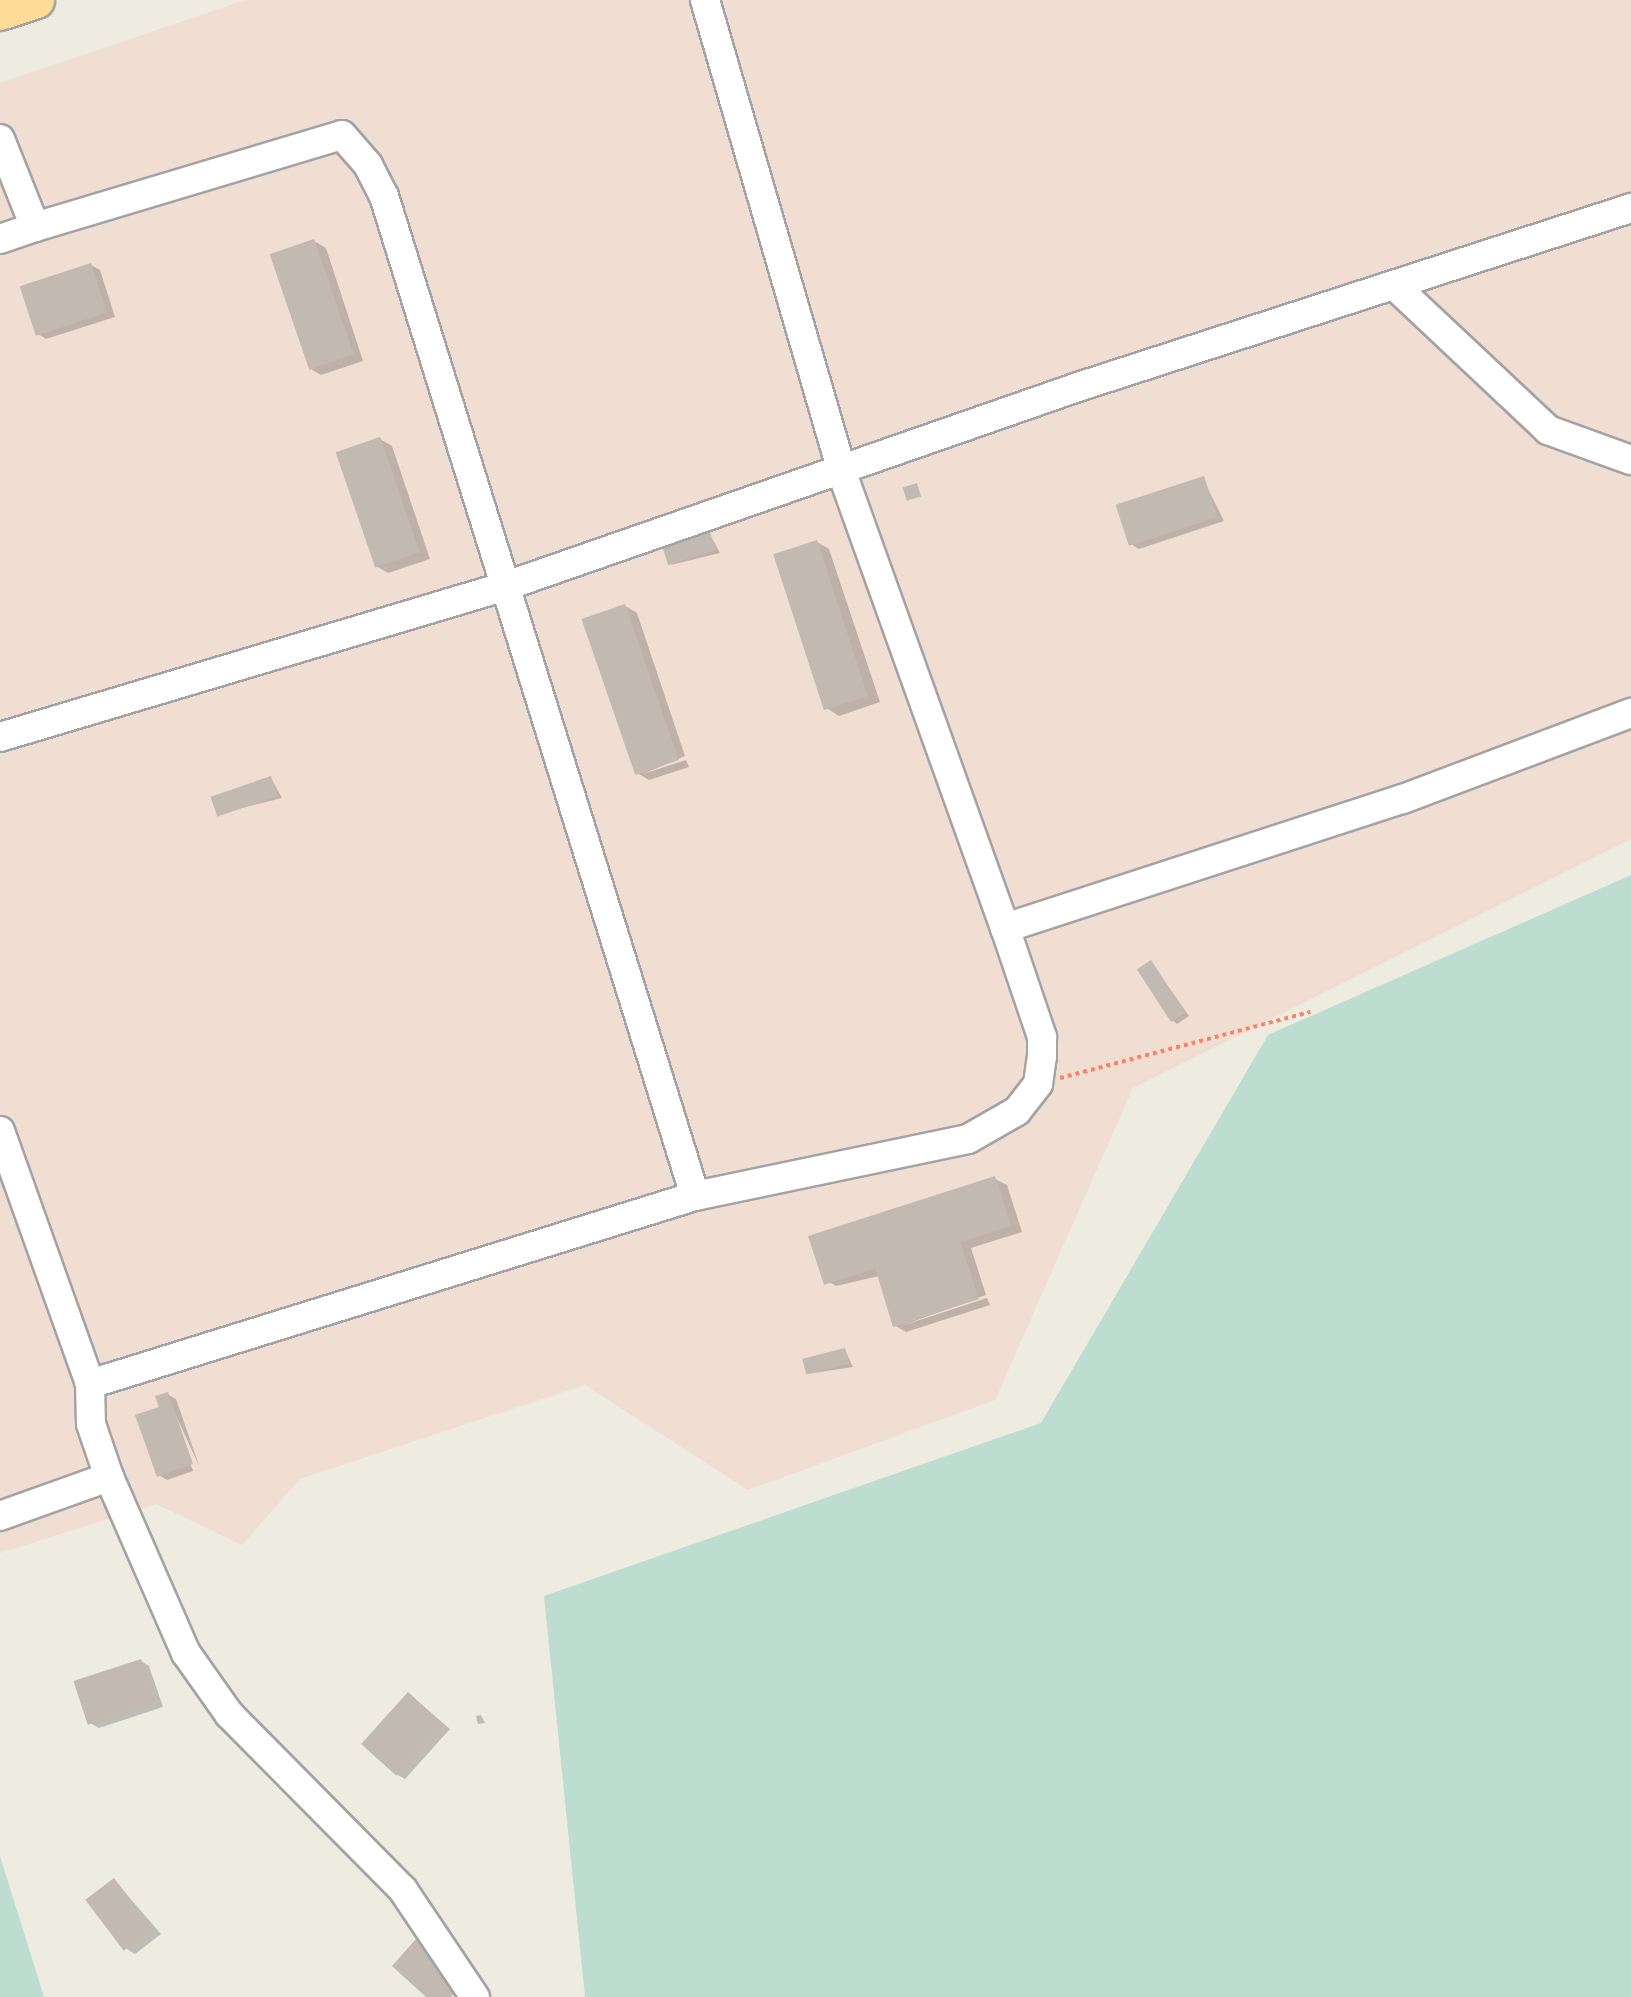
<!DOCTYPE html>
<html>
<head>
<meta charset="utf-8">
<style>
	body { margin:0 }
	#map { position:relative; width:1631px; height:1997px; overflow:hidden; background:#eeebe1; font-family:Signika,sans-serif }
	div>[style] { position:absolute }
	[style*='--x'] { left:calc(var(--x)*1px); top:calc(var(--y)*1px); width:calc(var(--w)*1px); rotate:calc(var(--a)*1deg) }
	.military>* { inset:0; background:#f1ded3 }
	.wetland>* { inset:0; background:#bdddd1 }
	.shadow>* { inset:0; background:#0003 }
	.building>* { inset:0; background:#c2bab1; transform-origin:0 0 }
	.path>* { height:4px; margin-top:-2px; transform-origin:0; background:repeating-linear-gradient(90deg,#fe8163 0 4px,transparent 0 8px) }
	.roads { filter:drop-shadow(2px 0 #a3a3a3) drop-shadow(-2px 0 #a3a3a3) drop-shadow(0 2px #a3a3a3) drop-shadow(0 -2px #a3a3a3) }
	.minor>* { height:28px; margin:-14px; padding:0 14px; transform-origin:14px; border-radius:14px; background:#fff }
	.major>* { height:36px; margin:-18px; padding:0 18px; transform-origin:18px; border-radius:18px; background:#fedb96 }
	span { translate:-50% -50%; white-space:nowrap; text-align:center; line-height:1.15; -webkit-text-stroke:7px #fff; paint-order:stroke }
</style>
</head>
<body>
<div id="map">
	<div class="military">
		<i style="clip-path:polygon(245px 0,1631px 0,1631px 839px,1133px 1088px,995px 1400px,748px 1490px,585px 1385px,300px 1479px,242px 1545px,156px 1504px,0 1553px,0 83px)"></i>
	</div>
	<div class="wetland">
		<i style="clip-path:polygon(1631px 875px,1631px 1997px,585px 1997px,544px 1596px,1041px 1423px,1268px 1035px)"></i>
		<i style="clip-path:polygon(0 1856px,44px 1997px,0 1997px)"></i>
	</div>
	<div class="shadow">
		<i style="clip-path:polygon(314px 241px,326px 248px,363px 361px,321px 375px,309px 368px)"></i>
		<i style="clip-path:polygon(91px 265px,100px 270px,115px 317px,46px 339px,38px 334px)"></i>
		<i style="clip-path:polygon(380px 439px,392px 446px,430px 559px,388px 573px,376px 566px)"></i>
		<i style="clip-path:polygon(1203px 479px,1224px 521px,1139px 549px,1131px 544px)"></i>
		<i style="clip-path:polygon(708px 531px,720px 553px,671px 565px)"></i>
		<i style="clip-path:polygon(817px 542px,829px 549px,880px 702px,839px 716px,828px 709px)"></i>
		<i style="clip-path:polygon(625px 606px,637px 613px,685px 756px,643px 774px,686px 760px,689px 767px,649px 780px,637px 773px)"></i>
		<i style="clip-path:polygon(271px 778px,282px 798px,218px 814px)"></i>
		<i style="clip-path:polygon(1151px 962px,1189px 1016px,1177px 1024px,1172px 1020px)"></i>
		<i style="clip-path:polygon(995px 1179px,1007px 1185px,1022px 1232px,971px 1248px,986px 1295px,901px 1326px,987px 1298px,990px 1305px,906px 1332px,894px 1325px,879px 1276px,836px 1286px,824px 1279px)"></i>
		<i style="clip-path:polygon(845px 1350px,853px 1367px,807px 1374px)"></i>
		<i style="clip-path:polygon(167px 1394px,176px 1399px,200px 1468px,168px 1398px,193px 1471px,167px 1480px,159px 1475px)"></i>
		<i style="clip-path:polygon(141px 1661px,149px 1666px,163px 1707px,99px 1728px,90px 1723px)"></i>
		<i style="clip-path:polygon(409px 1694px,450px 1729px,405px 1779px,396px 1774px)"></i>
		<i style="clip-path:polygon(481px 1715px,485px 1723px,478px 1724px,476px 1716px)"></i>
		<i style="clip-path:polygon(115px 1881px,161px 1934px,135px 1954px,127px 1949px)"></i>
	</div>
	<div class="building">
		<i style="left:314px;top:239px;width:122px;height:47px;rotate:71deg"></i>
		<i style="left:91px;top:263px;width:52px;height:75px;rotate:72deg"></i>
		<i style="left:380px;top:437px;width:122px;height:47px;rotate:71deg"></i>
		<i style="left:1204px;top:476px;width:43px;height:93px;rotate:72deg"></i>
		<i style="left:917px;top:483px;width:14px;height:15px;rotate:73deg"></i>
		<i style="left:709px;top:529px;width:22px;height:50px;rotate:72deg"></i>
		<i style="left:817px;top:540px;width:164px;height:46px;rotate:72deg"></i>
		<i style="left:625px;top:604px;width:165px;height:46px;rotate:71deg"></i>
		<i style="left:271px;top:776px;width:21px;height:64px;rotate:71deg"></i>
		<i style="left:1151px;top:960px;width:63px;height:17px;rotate:57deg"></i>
		<i style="clip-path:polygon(995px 1176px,1011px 1226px,960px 1242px,979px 1299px,893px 1327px,875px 1268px,824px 1285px,808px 1236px)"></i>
		<i style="left:845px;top:1348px;width:16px;height:44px;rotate:76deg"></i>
		<i style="clip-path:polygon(168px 1392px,193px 1464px,157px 1477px,135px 1415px,159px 1407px,155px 1396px)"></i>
		<i style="left:141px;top:1659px;width:46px;height:71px;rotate:72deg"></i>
		<i style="left:408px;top:1692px;width:47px;height:70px;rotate:42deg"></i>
		<i style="left:114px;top:1878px;width:64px;height:36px;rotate:53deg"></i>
		<i style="clip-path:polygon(416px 1939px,463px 1983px,451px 1997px,426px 1997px,392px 1966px)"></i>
	</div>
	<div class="path">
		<i style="--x:1060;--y:1078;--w:259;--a:-14.8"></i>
	</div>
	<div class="roads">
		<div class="minor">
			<i style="--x:0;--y:139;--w:95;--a:68.3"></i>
			<i style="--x:35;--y:227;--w:320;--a:-16.7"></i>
			<i style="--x:342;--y:135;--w:40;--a:49"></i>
			<i style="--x:368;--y:165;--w:35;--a:63"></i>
			<i style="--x:384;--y:196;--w:1047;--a:72.72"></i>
			<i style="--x:695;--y:1196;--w:634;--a:162.74"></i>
			<i style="--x:0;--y:239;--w:37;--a:-19"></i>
			<i style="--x:1397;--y:288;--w:207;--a:43.2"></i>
			<i style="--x:1548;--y:430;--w:88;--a:19.9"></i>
			<i style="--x:0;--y:737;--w:525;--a:-16.61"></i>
			<i style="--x:503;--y:587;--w:612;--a:-19.18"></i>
			<i style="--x:1081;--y:386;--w:578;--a:-17.93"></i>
			<i style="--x:1005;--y:928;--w:418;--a:-18"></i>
			<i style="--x:1403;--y:799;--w:244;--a:-20.7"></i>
			<i style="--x:0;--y:1131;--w:269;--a:70.4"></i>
			<i style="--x:90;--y:1384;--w:40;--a:88.6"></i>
			<i style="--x:91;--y:1424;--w:56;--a:71.2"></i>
			<i style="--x:109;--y:1477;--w:192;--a:66.4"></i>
			<i style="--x:186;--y:1653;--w:75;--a:54.8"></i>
			<i style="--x:229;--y:1714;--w:247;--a:45.3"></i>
			<i style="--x:403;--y:1890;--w:129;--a:56.1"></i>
			<i style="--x:695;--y:1196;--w:279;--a:-11.8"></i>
			<i style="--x:968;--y:1139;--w:56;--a:-29.7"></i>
			<i style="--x:1017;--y:1111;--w:34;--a:-52"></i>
			<i style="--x:1038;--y:1084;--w:27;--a:-82"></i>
			<i style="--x:1042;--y:1057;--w:20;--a:-90"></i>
			<i style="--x:1042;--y:1037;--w:115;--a:-108.7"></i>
			<i style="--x:1005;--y:928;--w:481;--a:-109.7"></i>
			<i style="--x:843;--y:475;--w:495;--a:-106.2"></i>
			<i style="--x:0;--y:1516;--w:116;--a:-19.7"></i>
		</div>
		<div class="major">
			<i style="--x:0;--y:12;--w:38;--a:-18"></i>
		</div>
	</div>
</div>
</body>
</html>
